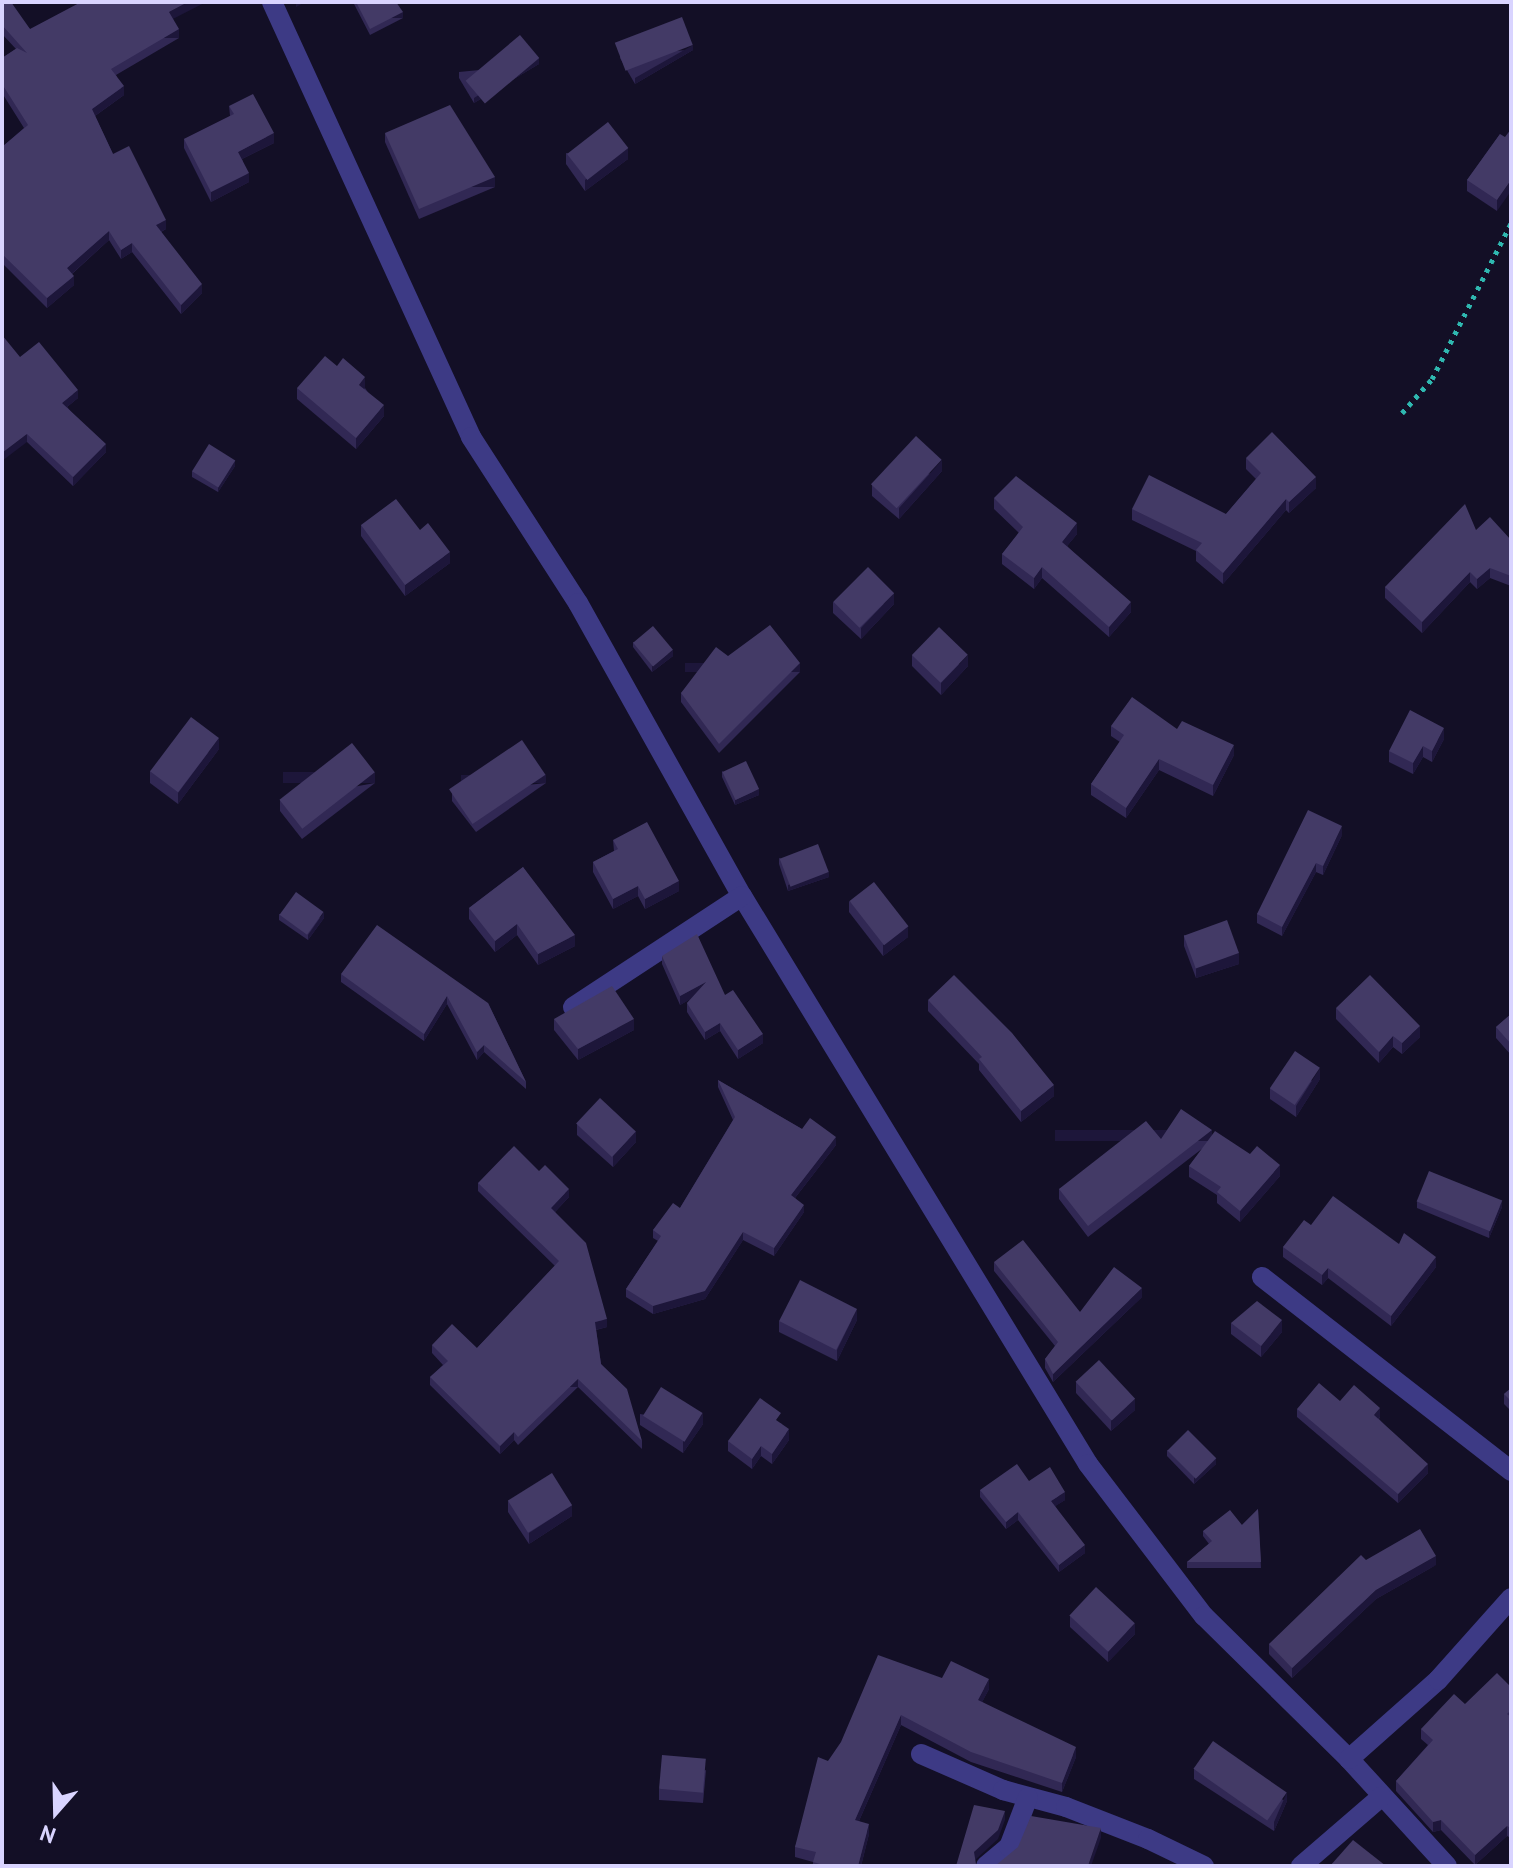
<!DOCTYPE html>
<html>
<head>
<meta charset="utf-8">
<style>
	body { margin:0 }
	#map { position:relative; width:1513px; height:1868px; overflow:hidden; background:#130f26; font-family:"PT Sans",sans-serif }
	div>[style] { position:absolute }
	[style*='--x'] { left:calc(var(--x)*1px); top:calc(var(--y)*1px); width:calc(var(--w)*1px); rotate:calc(var(--a)*1deg) }
	.path>* { height:5px; margin-top:-2.5px; transform-origin:0; background:repeating-linear-gradient(90deg,#2fb8b0 0 4px,transparent 0 10px) }
	.street>* { height:20px; margin:-10px; padding:0 10px; transform-origin:10px; border-radius:10px; background:#3d3a85 }
	.wall>* { inset:0; background:#312854 }
	.shaded-wall>* { inset:0; background:#1d163a; transform-origin:0 0 }
	.building>* { inset:0; background:#433a66; transform-origin:0 0 }
	span { translate:-50% -50%; white-space:nowrap; text-align:center; line-height:1.15; -webkit-text-stroke:6px #130f26; paint-order:stroke }
	.frame { position:absolute; inset:0; border:4px solid #d9d4ff; pointer-events:none }
	.north { position:absolute; left:16px; top:1772px; width:80px; height:80px; -webkit-text-stroke:6px #130f26; paint-order:stroke; rotate:200deg; font-size:22px; font-weight:700; line-height:32px; text-align:center; color:#d9d4ff }
	.north::after { content:''; display:block; margin:auto; width:28px; height:36px; background:#d9d4ff; clip-path:polygon(50% 0,100% 100%,50% 72%,0 100%) }
</style>
</head>
<body>
<div id="map">
	<div class="path">
		<i style="--x:1402;--y:413;--w:45;--a:-48.6"></i>
		<i style="--x:1432;--y:379;--w:175;--a:-63.1"></i>
	</div>
	<div class="street">
		<i style="--x:272;--y:2;--w:478;--a:65.4"></i>
		<i style="--x:471;--y:437;--w:197;--a:57.2"></i>
		<i style="--x:578;--y:603;--w:336;--a:60.8"></i>
		<i style="--x:742;--y:896;--w:665;--a:58.65"></i>
		<i style="--x:1088;--y:1464;--w:191;--a:52.7"></i>
		<i style="--x:1204;--y:1616;--w:204;--a:44.6"></i>
		<i style="--x:1349;--y:1759;--w:145;--a:47.5"></i>
		<i style="--x:573;--y:1007;--w:202;--a:-33.3"></i>
		<i style="--x:1262;--y:1277;--w:316;--a:37.9"></i>
		<i style="--x:921;--y:1754;--w:90;--a:23.7"></i>
		<i style="--x:1003;--y:1790;--w:65;--a:15.1"></i>
		<i style="--x:1066;--y:1807;--w:88;--a:21.3"></i>
		<i style="--x:1148;--y:1839;--w:62;--a:25.7"></i>
		<i style="--x:1349;--y:1759;--w:119;--a:-41.6"></i>
		<i style="--x:1438;--y:1680;--w:110;--a:-48.3"></i>
		<i style="--x:986;--y:1866;--w:30;--a:-40"></i>
		<i style="--x:1009;--y:1847;--w:53;--a:-69.2"></i>
		<i style="--x:1301;--y:1866;--w:106;--a:-40.8"></i>
	</div>
	<div class="wall">
		<i style="clip-path:polygon(2px 2px,30px 29px,173px 19px,179px 38px,116px 75px,124px 95px,95px 116px,113px 154px,166px 229px,161px 232px,202px 293px,181px 314px,132px 252px,121px 259px,109px 240px,72px 274px,74px 285px,47px 308px,2px 263px,2px 147px,24px 128px,2px 93px,2px 58px,16px 49px,2px 34px)"></i>
		<i style="clip-path:polygon(353px 2px,396px 2px,403px 18px,370px 35px)"></i>
		<i style="clip-path:polygon(693px 50px,635px 84px,620px 58px,620px 53px)"></i>
		<i style="clip-path:polygon(539px 64px,474px 103px,459px 78px,459px 72px)"></i>
		<i style="clip-path:polygon(229px 106px,274px 143px,242px 159px,249px 182px,211px 202px,184px 148px,184px 139px,230px 116px)"></i>
		<i style="clip-path:polygon(385px 133px,495px 187px,419px 219px,385px 142px)"></i>
		<i style="clip-path:polygon(1500px 134px,1497px 211px,1467px 191px,1467px 180px)"></i>
		<i style="clip-path:polygon(566px 153px,628px 159px,585px 191px,566px 164px)"></i>
		<i style="clip-path:polygon(20px 357px,78px 398px,67px 407px,106px 452px,73px 486px,27px 442px)"></i>
		<i style="clip-path:polygon(297px 388px,365px 388px,384px 416px,356px 449px,297px 399px)"></i>
		<i style="clip-path:polygon(1246px 458px,1316px 488px,1289px 513px,1286px 510px,1223px 584px,1196px 561px,1196px 551px,1132px 520px,1132px 509px,1226px 514px,1256px 479px,1246px 469px)"></i>
		<i style="clip-path:polygon(235px 466px,218px 492px,192px 477px,192px 471px)"></i>
		<i style="clip-path:polygon(942px 471px,899px 519px,872px 496px,872px 485px)"></i>
		<i style="clip-path:polygon(994px 498px,1077px 534px,1067px 546px,1131px 612px,1109px 637px,1042px 578px,1034px 589px,1002px 564px,1002px 554px,1019px 533px,994px 509px)"></i>
		<i style="clip-path:polygon(361px 525px,420px 530px,450px 563px,405px 596px,361px 536px)"></i>
		<i style="clip-path:polygon(1476px 530px,1511px 540px,1511px 586px,1490px 578px,1477px 589px,1470px 582px,1422px 633px,1385px 598px,1385px 587px)"></i>
		<i style="clip-path:polygon(833px 602px,894px 604px,861px 639px,833px 613px)"></i>
		<i style="clip-path:polygon(633px 642px,673px 656px,652px 672px,633px 647px)"></i>
		<i style="clip-path:polygon(912px 655px,968px 666px,941px 695px,912px 666px)"></i>
		<i style="clip-path:polygon(728px 656px,800px 672px,719px 753px,681px 702px,681px 693px)"></i>
		<i style="clip-path:polygon(1111px 726px,1177px 729px,1234px 755px,1213px 796px,1159px 770px,1126px 818px,1091px 795px,1091px 784px,1120px 742px,1111px 736px)"></i>
		<i style="clip-path:polygon(1444px 739px,1432px 762px,1423px 757px,1413px 774px,1389px 762px,1389px 751px)"></i>
		<i style="clip-path:polygon(219px 749px,178px 804px,150px 783px,150px 771px)"></i>
		<i style="clip-path:polygon(722px 771px,759px 795px,735px 805px,722px 777px)"></i>
		<i style="clip-path:polygon(375px 783px,302px 839px,280px 811px,280px 800px)"></i>
		<i style="clip-path:polygon(546px 783px,476px 832px,452px 801px,452px 793px)"></i>
		<i style="clip-path:polygon(1342px 835px,1323px 875px,1316px 872px,1282px 936px,1257px 923px,1257px 914px)"></i>
		<i style="clip-path:polygon(613px 840px,679px 891px,645px 909px,638px 896px,613px 909px,593px 872px,593px 862px,614px 851px)"></i>
		<i style="clip-path:polygon(779px 858px,829px 877px,788px 891px,779px 864px)"></i>
		<i style="clip-path:polygon(523px 867px,575px 946px,538px 965px,517px 935px,495px 952px,469px 919px,469px 908px)"></i>
		<i style="clip-path:polygon(849px 901px,908px 937px,883px 956px,849px 912px)"></i>
		<i style="clip-path:polygon(279px 914px,324px 918px,308px 940px,279px 920px)"></i>
		<i style="clip-path:polygon(1184px 935px,1239px 964px,1196px 978px,1184px 946px)"></i>
		<i style="clip-path:polygon(662px 956px,725px 995px,763px 1043px,738px 1059px,720px 1031px,705px 1040px,687px 1012px,687px 1003px,692px 998px,680px 1005px,662px 964px)"></i>
		<i style="clip-path:polygon(341px 974px,488px 1003px,526px 1082px,526px 1089px,484px 1052px,477px 1060px,447px 1004px,424px 1041px,341px 982px)"></i>
		<i style="clip-path:polygon(928px 1000px,1054px 1096px,1021px 1122px,979px 1070px,979px 1064px,928px 1011px)"></i>
		<i style="clip-path:polygon(1336px 1008px,1420px 1037px,1402px 1054px,1393px 1047px,1379px 1063px,1336px 1019px)"></i>
		<i style="clip-path:polygon(1511px 1014px,1511px 1055px,1496px 1038px,1496px 1027px)"></i>
		<i style="clip-path:polygon(554px 1019px,634px 1030px,578px 1060px,554px 1030px)"></i>
		<i style="clip-path:polygon(1320px 1079px,1296px 1117px,1270px 1099px,1270px 1088px)"></i>
		<i style="clip-path:polygon(718px 1080px,802px 1129px,836px 1145px,795px 1198px,804px 1212px,774px 1256px,743px 1240px,705px 1299px,653px 1314px,626px 1297px,626px 1289px,658px 1241px,653px 1238px,653px 1230px,680px 1208px,733px 1120px,718px 1087px)"></i>
		<i style="clip-path:polygon(577px 1124px,636px 1142px,613px 1167px,577px 1135px)"></i>
		<i style="clip-path:polygon(1212px 1136px,1280px 1176px,1240px 1222px,1217px 1203px,1217px 1195px,1189px 1177px,1189px 1166px,1203px 1148px,1088px 1237px,1059px 1199px,1059px 1189px,1161px 1139px)"></i>
		<i style="clip-path:polygon(539px 1171px,569px 1197px,555px 1212px,607px 1327px,596px 1330px,601px 1364px,642px 1441px,642px 1449px,578px 1387px,518px 1445px,514px 1440px,500px 1454px,430px 1385px,430px 1377px,443px 1365px,432px 1353px,432px 1345px,477px 1348px,555px 1266px,478px 1191px,478px 1183px)"></i>
		<i style="clip-path:polygon(1417px 1202px,1502px 1207px,1489px 1238px,1417px 1208px)"></i>
		<i style="clip-path:polygon(1311px 1225px,1436px 1267px,1391px 1326px,1328px 1278px,1322px 1285px,1283px 1257px,1283px 1247px)"></i>
		<i style="clip-path:polygon(994px 1262px,1080px 1312px,1142px 1297px,1053px 1382px,1045px 1368px,1045px 1359px,1055px 1346px,994px 1271px)"></i>
		<i style="clip-path:polygon(857px 1320px,837px 1361px,779px 1332px,779px 1321px)"></i>
		<i style="clip-path:polygon(1231px 1323px,1282px 1332px,1261px 1357px,1231px 1334px)"></i>
		<i style="clip-path:polygon(1076px 1382px,1135px 1410px,1111px 1431px,1076px 1393px)"></i>
		<i style="clip-path:polygon(1511px 1388px,1511px 1411px,1504px 1404px,1504px 1394px)"></i>
		<i style="clip-path:polygon(1340px 1401px,1380px 1417px,1379px 1419px,1428px 1473px,1398px 1503px,1297px 1417px,1297px 1409px)"></i>
		<i style="clip-path:polygon(640px 1414px,703px 1424px,683px 1453px,640px 1425px)"></i>
		<i style="clip-path:polygon(781px 1423px,789px 1440px,772px 1464px,761px 1456px,752px 1469px,728px 1451px,728px 1441px)"></i>
		<i style="clip-path:polygon(1167px 1450px,1216px 1464px,1194px 1484px,1167px 1456px)"></i>
		<i style="clip-path:polygon(1029px 1481px,1065px 1500px,1055px 1506px,1085px 1553px,1059px 1572px,1018px 1520px,1006px 1529px,980px 1497px,980px 1490px)"></i>
		<i style="clip-path:polygon(508px 1501px,572px 1516px,529px 1544px,508px 1512px)"></i>
		<i style="clip-path:polygon(1258px 1509px,1261px 1568px,1187px 1568px,1187px 1562px,1209px 1544px,1203px 1536px,1203px 1531px,1242px 1525px)"></i>
		<i style="clip-path:polygon(1436px 1565px,1376px 1599px,1292px 1678px,1269px 1654px,1269px 1644px)"></i>
		<i style="clip-path:polygon(1070px 1616px,1135px 1634px,1108px 1662px,1070px 1627px)"></i>
		<i style="clip-path:polygon(942px 1678px,989px 1689px,982px 1702px,1076px 1757px,1062px 1792px,971px 1762px,901px 1725px,859px 1821px,869px 1834px,861px 1866px,813px 1866px,813px 1862px,795px 1857px,795px 1847px,828px 1761px)"></i>
		<i style="clip-path:polygon(1511px 1687px,1511px 1838px,1507px 1836px,1475px 1865px,1441px 1830px,1433px 1832px,1396px 1791px,1396px 1781px,1428px 1745px,1421px 1739px,1421px 1729px,1465px 1704px)"></i>
		<i style="clip-path:polygon(1194px 1769px,1287px 1801px,1274px 1831px,1194px 1779px)"></i>
		<i style="clip-path:polygon(706px 1770px,703px 1803px,659px 1800px,659px 1789px)"></i>
	</div>
	<div class="shaded-wall">
		<i style="clip-path:polygon(188px 2px,206px 2px,169px 21px,169px 12px)"></i>
		<i style="clip-path:polygon(296px 2px,305px 2px,296px 7px)"></i>
		<i style="left:403px;top:12px;width:6px;height:37px;rotate:90deg"></i>
		<i style="left:179px;top:29px;width:9px;height:79px;rotate:90deg"></i>
		<i style="clip-path:polygon(693px 45px,693px 50px,635px 84px,635px 78px)"></i>
		<i style="clip-path:polygon(539px 58px,539px 64px,474px 103px,474px 98px)"></i>
		<i style="clip-path:polygon(124px 86px,124px 95px,92px 118px,92px 109px)"></i>
		<i style="clip-path:polygon(274px 133px,274px 143px,238px 161px,238px 152px)"></i>
		<i style="clip-path:polygon(628px 148px,628px 159px,585px 191px,585px 180px)"></i>
		<i style="clip-path:polygon(249px 173px,249px 182px,211px 202px,211px 192px)"></i>
		<i style="left:495px;top:177px;width:10px;height:82px;rotate:90deg"></i>
		<i style="clip-path:polygon(1511px 180px,1511px 191px,1497px 211px,1497px 200px)"></i>
		<i style="clip-path:polygon(166px 220px,166px 229px,156px 234px,156px 225px)"></i>
		<i style="clip-path:polygon(109px 231px,109px 240px,67px 278px,67px 268px)"></i>
		<i style="clip-path:polygon(132px 243px,132px 252px,121px 259px,121px 250px)"></i>
		<i style="clip-path:polygon(74px 276px,74px 285px,47px 308px,47px 298px)"></i>
		<i style="clip-path:polygon(202px 284px,202px 293px,181px 314px,181px 305px)"></i>
		<i style="clip-path:polygon(365px 377px,365px 388px,359px 396px,359px 385px)"></i>
		<i style="clip-path:polygon(78px 390px,78px 398px,62px 411px,62px 403px)"></i>
		<i style="clip-path:polygon(384px 405px,384px 416px,356px 449px,356px 438px)"></i>
		<i style="clip-path:polygon(27px 434px,27px 442px,2px 461px,2px 453px)"></i>
		<i style="clip-path:polygon(106px 444px,106px 452px,73px 486px,73px 477px)"></i>
		<i style="clip-path:polygon(235px 460px,235px 466px,218px 492px,218px 487px)"></i>
		<i style="clip-path:polygon(942px 460px,942px 471px,899px 519px,899px 508px)"></i>
		<i style="clip-path:polygon(1316px 477px,1316px 488px,1289px 513px,1289px 502px)"></i>
		<i style="clip-path:polygon(1286px 499px,1286px 510px,1223px 584px,1223px 573px)"></i>
		<i style="clip-path:polygon(1077px 523px,1077px 534px,1062px 552px,1062px 542px)"></i>
		<i style="clip-path:polygon(450px 552px,450px 563px,405px 596px,405px 585px)"></i>
		<i style="clip-path:polygon(1042px 567px,1042px 578px,1034px 589px,1034px 578px)"></i>
		<i style="clip-path:polygon(1490px 568px,1490px 578px,1477px 589px,1477px 579px)"></i>
		<i style="clip-path:polygon(1470px 572px,1470px 582px,1422px 633px,1422px 622px)"></i>
		<i style="clip-path:polygon(894px 593px,894px 604px,861px 639px,861px 628px)"></i>
		<i style="clip-path:polygon(1131px 602px,1131px 612px,1109px 637px,1109px 627px)"></i>
		<i style="clip-path:polygon(673px 650px,673px 656px,652px 672px,652px 666px)"></i>
		<i style="clip-path:polygon(968px 655px,968px 666px,941px 695px,941px 683px)"></i>
		<i style="left:800px;top:663px;width:9px;height:115px;rotate:90deg"></i>
		<i style="clip-path:polygon(1444px 728px,1444px 739px,1432px 762px,1432px 751px)"></i>
		<i style="clip-path:polygon(219px 738px,219px 749px,178px 804px,178px 793px)"></i>
		<i style="clip-path:polygon(1234px 745px,1234px 755px,1213px 796px,1213px 785px)"></i>
		<i style="clip-path:polygon(1423px 746px,1423px 757px,1413px 774px,1413px 763px)"></i>
		<i style="clip-path:polygon(1159px 759px,1159px 770px,1126px 818px,1126px 808px)"></i>
		<i style="left:375px;top:772px;width:11px;height:92px;rotate:90deg"></i>
		<i style="left:546px;top:775px;width:8px;height:85px;rotate:90deg"></i>
		<i style="clip-path:polygon(759px 789px,759px 795px,735px 805px,735px 800px)"></i>
		<i style="clip-path:polygon(1342px 826px,1342px 835px,1323px 875px,1323px 866px)"></i>
		<i style="clip-path:polygon(1316px 863px,1316px 872px,1282px 936px,1282px 927px)"></i>
		<i style="clip-path:polygon(829px 872px,829px 877px,788px 891px,788px 885px)"></i>
		<i style="clip-path:polygon(679px 881px,679px 891px,645px 909px,645px 899px)"></i>
		<i style="clip-path:polygon(638px 886px,638px 896px,613px 909px,613px 899px)"></i>
		<i style="clip-path:polygon(324px 912px,324px 918px,308px 940px,308px 935px)"></i>
		<i style="clip-path:polygon(517px 924px,517px 935px,495px 952px,495px 941px)"></i>
		<i style="clip-path:polygon(908px 926px,908px 937px,883px 956px,883px 945px)"></i>
		<i style="clip-path:polygon(575px 935px,575px 946px,538px 965px,538px 954px)"></i>
		<i style="clip-path:polygon(1239px 953px,1239px 964px,1196px 978px,1196px 967px)"></i>
		<i style="clip-path:polygon(706px 982px,706px 991px,680px 1005px,680px 996px)"></i>
		<i style="clip-path:polygon(447px 996px,447px 1004px,424px 1041px,424px 1034px)"></i>
		<i style="clip-path:polygon(634px 1019px,634px 1030px,578px 1060px,578px 1049px)"></i>
		<i style="clip-path:polygon(720px 1023px,720px 1031px,705px 1040px,705px 1032px)"></i>
		<i style="clip-path:polygon(1420px 1026px,1420px 1037px,1402px 1054px,1402px 1043px)"></i>
		<i style="clip-path:polygon(763px 1034px,763px 1043px,738px 1059px,738px 1050px)"></i>
		<i style="clip-path:polygon(1393px 1036px,1393px 1047px,1379px 1063px,1379px 1052px)"></i>
		<i style="clip-path:polygon(484px 1045px,484px 1052px,477px 1060px,477px 1052px)"></i>
		<i style="clip-path:polygon(1320px 1068px,1320px 1079px,1296px 1117px,1296px 1106px)"></i>
		<i style="clip-path:polygon(1054px 1085px,1054px 1096px,1021px 1122px,1021px 1111px)"></i>
		<i style="left:1212px;top:1130px;width:11px;height:157px;rotate:90deg"></i>
		<i style="clip-path:polygon(636px 1131px,636px 1142px,613px 1167px,613px 1156px)"></i>
		<i style="clip-path:polygon(836px 1137px,836px 1145px,791px 1203px,791px 1195px)"></i>
		<i style="clip-path:polygon(1280px 1165px,1280px 1176px,1240px 1222px,1240px 1211px)"></i>
		<i style="clip-path:polygon(569px 1189px,569px 1197px,551px 1216px,551px 1208px)"></i>
		<i style="clip-path:polygon(1502px 1201px,1502px 1207px,1489px 1238px,1489px 1232px)"></i>
		<i style="clip-path:polygon(804px 1205px,804px 1212px,774px 1256px,774px 1248px)"></i>
		<i style="clip-path:polygon(743px 1232px,743px 1240px,705px 1299px,653px 1314px,653px 1306px)"></i>
		<i style="clip-path:polygon(1436px 1257px,1436px 1267px,1391px 1326px,1391px 1316px)"></i>
		<i style="clip-path:polygon(1328px 1268px,1328px 1278px,1322px 1285px,1322px 1275px)"></i>
		<i style="clip-path:polygon(1142px 1288px,1142px 1297px,1053px 1382px,1053px 1374px)"></i>
		<i style="clip-path:polygon(857px 1309px,857px 1320px,837px 1361px,837px 1350px)"></i>
		<i style="clip-path:polygon(607px 1319px,607px 1327px,595px 1330px,595px 1322px)"></i>
		<i style="clip-path:polygon(1282px 1320px,1282px 1332px,1261px 1357px,1261px 1346px)"></i>
		<i style="left:578px;top:1379px;width:8px;height:83px;rotate:90deg"></i>
		<i style="clip-path:polygon(1135px 1399px,1135px 1410px,1111px 1431px,1111px 1420px)"></i>
		<i style="clip-path:polygon(1380px 1408px,1380px 1417px,1374px 1423px,1374px 1415px)"></i>
		<i style="clip-path:polygon(703px 1413px,703px 1424px,683px 1453px,683px 1442px)"></i>
		<i style="clip-path:polygon(789px 1429px,789px 1440px,772px 1464px,772px 1454px)"></i>
		<i style="clip-path:polygon(514px 1432px,514px 1440px,500px 1454px,500px 1446px)"></i>
		<i style="clip-path:polygon(761px 1446px,761px 1456px,752px 1469px,752px 1459px)"></i>
		<i style="clip-path:polygon(1216px 1458px,1216px 1464px,1194px 1484px,1194px 1478px)"></i>
		<i style="clip-path:polygon(1428px 1464px,1428px 1473px,1398px 1503px,1398px 1494px)"></i>
		<i style="clip-path:polygon(1065px 1492px,1065px 1500px,1051px 1509px,1051px 1501px)"></i>
		<i style="clip-path:polygon(572px 1505px,572px 1516px,529px 1544px,529px 1533px)"></i>
		<i style="clip-path:polygon(1018px 1512px,1018px 1520px,1006px 1529px,1006px 1522px)"></i>
		<i style="clip-path:polygon(1085px 1545px,1085px 1553px,1059px 1572px,1059px 1565px)"></i>
		<i style="clip-path:polygon(1436px 1556px,1436px 1565px,1376px 1599px,1292px 1678px,1292px 1668px,1376px 1590px)"></i>
		<i style="clip-path:polygon(1135px 1623px,1135px 1634px,1108px 1662px,1108px 1651px)"></i>
		<i style="clip-path:polygon(989px 1679px,989px 1689px,978px 1710px,978px 1700px)"></i>
		<i style="clip-path:polygon(901px 1715px,901px 1725px,855px 1830px,855px 1820px)"></i>
		<i style="clip-path:polygon(1076px 1747px,1076px 1757px,1062px 1792px,1062px 1783px)"></i>
		<i style="clip-path:polygon(1287px 1792px,1287px 1801px,1274px 1831px,1274px 1822px)"></i>
		<i style="clip-path:polygon(1005px 1811px,1005px 1820px,998px 1839px,974px 1861px,974px 1852px)"></i>
		<i style="clip-path:polygon(1441px 1820px,1441px 1830px,1433px 1832px,1433px 1822px)"></i>
		<i style="clip-path:polygon(869px 1824px,869px 1834px,861px 1866px,858px 1866px)"></i>
		<i style="clip-path:polygon(1507px 1826px,1507px 1836px,1475px 1865px,1475px 1855px)"></i>
		<i style="clip-path:polygon(1101px 1828px,1101px 1838px,1091px 1866px,1088px 1866px)"></i>
	</div>
	<div class="building">
		<i style="clip-path:polygon(2px 2px,11px 2px,30px 29px,81px 2px,188px 2px,169px 12px,179px 29px,111px 69px,124px 86px,92px 109px,113px 154px,129px 146px,166px 220px,156px 225px,202px 284px,181px 305px,132px 243px,121px 250px,109px 231px,67px 268px,74px 276px,47px 298px,2px 254px,2px 147px,28px 125px,2px 84px,2px 58px,17px 48px,27px 53px,2px 25px)"></i>
		<i style="clip-path:polygon(356px 2px,396px 2px,403px 12px,370px 29px)"></i>
		<i style="left:682px;top:17px;width:30px;height:72px;rotate:69deg"></i>
		<i style="left:520px;top:35px;width:30px;height:71px;rotate:50deg"></i>
		<i style="clip-path:polygon(253px 94px,274px 133px,238px 152px,249px 173px,211px 192px,184px 139px,234px 114px,229px 106px)"></i>
		<i style="clip-path:polygon(450px 105px,495px 177px,419px 209px,385px 133px)"></i>
		<i style="left:608px;top:122px;width:33px;height:52px;rotate:52deg"></i>
		<i style="clip-path:polygon(1511px 129px,1511px 180px,1497px 200px,1467px 180px,1500px 134px,1505px 137px)"></i>
		<i style="clip-path:polygon(2px 335px,20px 357px,39px 342px,78px 390px,62px 403px,106px 444px,73px 477px,27px 434px,2px 453px)"></i>
		<i style="clip-path:polygon(325px 356px,337px 366px,343px 358px,365px 377px,359px 385px,384px 405px,356px 438px,297px 388px)"></i>
		<i style="clip-path:polygon(1272px 432px,1316px 477px,1289px 502px,1286px 499px,1223px 573px,1196px 550px,1202px 543px,1132px 509px,1149px 475px,1226px 514px,1261px 473px,1246px 458px)"></i>
		<i style="left:916px;top:436px;width:35px;height:66px;rotate:43deg"></i>
		<i style="left:209px;top:444px;width:31px;height:32px;rotate:32deg"></i>
		<i style="clip-path:polygon(1016px 476px,1077px 523px,1062px 542px,1131px 602px,1109px 627px,1042px 567px,1034px 578px,1002px 554px,1023px 527px,994px 498px)"></i>
		<i style="clip-path:polygon(396px 499px,420px 530px,428px 523px,450px 552px,405px 585px,361px 525px)"></i>
		<i style="clip-path:polygon(1465px 504px,1476px 530px,1490px 517px,1511px 540px,1511px 576px,1490px 568px,1477px 579px,1470px 572px,1422px 622px,1385px 587px)"></i>
		<i style="left:868px;top:567px;width:37px;height:49px;rotate:45deg"></i>
		<i style="clip-path:polygon(770px 625px,800px 663px,719px 744px,681px 693px,716px 647px,728px 656px)"></i>
		<i style="left:653px;top:626px;width:31px;height:26px;rotate:50deg"></i>
		<i style="left:939px;top:627px;width:40px;height:39px;rotate:44deg"></i>
		<i style="clip-path:polygon(1132px 697px,1177px 729px,1182px 721px,1234px 745px,1213px 785px,1159px 759px,1126px 808px,1091px 784px,1124px 735px,1111px 726px)"></i>
		<i style="clip-path:polygon(1410px 710px,1444px 728px,1432px 751px,1423px 746px,1413px 763px,1389px 751px)"></i>
		<i style="left:191px;top:717px;width:35px;height:68px;rotate:37deg"></i>
		<i style="left:522px;top:740px;width:42px;height:88px;rotate:56deg"></i>
		<i style="left:352px;top:743px;width:37px;height:92px;rotate:52deg"></i>
		<i style="left:746px;top:761px;width:31px;height:26px;rotate:65deg"></i>
		<i style="clip-path:polygon(1308px 810px,1342px 826px,1323px 866px,1316px 863px,1282px 927px,1257px 914px)"></i>
		<i style="clip-path:polygon(647px 822px,679px 881px,645px 899px,638px 886px,613px 899px,593px 862px,618px 849px,613px 840px)"></i>
		<i style="left:818px;top:844px;width:30px;height:41px;rotate:69deg"></i>
		<i style="clip-path:polygon(523px 867px,575px 935px,538px 954px,517px 924px,495px 941px,469px 908px)"></i>
		<i style="left:874px;top:882px;width:56px;height:31px;rotate:52deg"></i>
		<i style="left:296px;top:892px;width:34px;height:28px;rotate:36deg"></i>
		<i style="left:1227px;top:920px;width:35px;height:46px;rotate:70deg"></i>
		<i style="clip-path:polygon(377px 925px,488px 1003px,526px 1082px,484px 1045px,477px 1052px,447px 996px,424px 1034px,341px 974px)"></i>
		<i style="clip-path:polygon(697px 934px,725px 995px,733px 990px,763px 1034px,738px 1050px,720px 1023px,705px 1032px,687px 1003px,706px 982px,680px 996px,662px 956px)"></i>
		<i style="clip-path:polygon(954px 975px,1012px 1033px,1054px 1085px,1021px 1111px,979px 1059px,982px 1057px,928px 1000px)"></i>
		<i style="clip-path:polygon(1370px 975px,1420px 1026px,1402px 1043px,1393px 1036px,1379px 1052px,1336px 1008px)"></i>
		<i style="clip-path:polygon(612px 986px,634px 1019px,578px 1049px,554px 1019px)"></i>
		<i style="clip-path:polygon(1511px 1014px,1511px 1044px,1496px 1027px)"></i>
		<i style="left:1295px;top:1051px;width:30px;height:45px;rotate:34deg"></i>
		<i style="clip-path:polygon(718px 1080px,802px 1129px,810px 1118px,836px 1137px,791px 1195px,804px 1205px,774px 1248px,743px 1232px,705px 1291px,653px 1306px,626px 1289px,661px 1236px,653px 1230px,673px 1203px,680px 1208px,735px 1117px)"></i>
		<i style="left:600px;top:1098px;width:49px;height:35px;rotate:43deg"></i>
		<i style="clip-path:polygon(1181px 1109px,1212px 1130px,1088px 1226px,1059px 1189px,1146px 1121px,1161px 1139px)"></i>
		<i style="clip-path:polygon(1215px 1131px,1250px 1154px,1257px 1146px,1280px 1165px,1240px 1211px,1217px 1192px,1221px 1187px,1189px 1166px)"></i>
		<i style="clip-path:polygon(514px 1146px,539px 1171px,545px 1165px,569px 1189px,551px 1208px,586px 1243px,607px 1319px,595px 1322px,601px 1364px,627px 1389px,642px 1441px,578px 1379px,518px 1437px,514px 1432px,500px 1446px,430px 1377px,448px 1361px,432px 1345px,452px 1324px,477px 1348px,559px 1261px,478px 1183px)"></i>
		<i style="left:1429px;top:1171px;width:79px;height:33px;rotate:22deg"></i>
		<i style="clip-path:polygon(1333px 1196px,1399px 1244px,1404px 1233px,1436px 1257px,1391px 1316px,1328px 1268px,1322px 1275px,1283px 1247px,1304px 1220px,1311px 1225px)"></i>
		<i style="clip-path:polygon(1023px 1240px,1080px 1312px,1114px 1267px,1142px 1288px,1053px 1374px,1045px 1359px,1058px 1342px,994px 1262px)"></i>
		<i style="left:800px;top:1280px;width:64px;height:46px;rotate:27deg"></i>
		<i style="clip-path:polygon(1257px 1301px,1282px 1320px,1261px 1346px,1231px 1323px)"></i>
		<i style="left:1099px;top:1360px;width:53px;height:32px;rotate:47deg"></i>
		<i style="clip-path:polygon(1319px 1383px,1340px 1401px,1354px 1385px,1380px 1408px,1374px 1415px,1428px 1464px,1398px 1494px,1297px 1409px)"></i>
		<i style="left:661px;top:1387px;width:49px;height:34px;rotate:32deg"></i>
		<i style="clip-path:polygon(1511px 1388px,1511px 1401px,1504px 1394px)"></i>
		<i style="clip-path:polygon(760px 1398px,781px 1413px,776px 1420px,789px 1429px,772px 1454px,761px 1446px,752px 1459px,728px 1441px)"></i>
		<i style="left:1188px;top:1430px;width:40px;height:29px;rotate:45deg"></i>
		<i style="clip-path:polygon(1017px 1464px,1029px 1481px,1050px 1467px,1065px 1492px,1051px 1501px,1085px 1545px,1059px 1565px,1018px 1512px,1006px 1522px,980px 1490px)"></i>
		<i style="left:552px;top:1473px;width:38px;height:52px;rotate:58deg"></i>
		<i style="clip-path:polygon(1258px 1509px,1261px 1562px,1187px 1562px,1212px 1541px,1203px 1531px,1230px 1510px,1242px 1525px)"></i>
		<i style="clip-path:polygon(1420px 1529px,1436px 1556px,1376px 1590px,1292px 1668px,1269px 1644px,1361px 1555px,1366px 1560px)"></i>
		<i style="left:1096px;top:1587px;width:53px;height:39px;rotate:43deg"></i>
		<i style="clip-path:polygon(878px 1655px,942px 1678px,951px 1661px,989px 1679px,978px 1700px,1076px 1747px,1062px 1783px,971px 1752px,901px 1715px,855px 1820px,869px 1824px,858px 1866px,827px 1866px,813px 1862px,816px 1852px,795px 1847px,818px 1757px,828px 1761px,841px 1742px)"></i>
		<i style="clip-path:polygon(1497px 1673px,1511px 1687px,1511px 1710px,1507px 1714px,1511px 1717px,1511px 1828px,1507px 1826px,1475px 1855px,1441px 1820px,1433px 1822px,1396px 1781px,1433px 1740px,1421px 1729px,1454px 1694px,1465px 1704px)"></i>
		<i style="left:1213px;top:1741px;width:90px;height:34px;rotate:35deg"></i>
		<i style="left:662px;top:1755px;width:44px;height:34px;rotate:5deg"></i>
		<i style="clip-path:polygon(974px 1805px,1005px 1811px,998px 1830px,974px 1852px,976px 1864px,978px 1866px,956px 1866px)"></i>
		<i style="clip-path:polygon(1031px 1816px,1101px 1828px,1088px 1866px,995px 1866px,1018px 1847px)"></i>
		<i style="clip-path:polygon(1353px 1840px,1386px 1866px,1330px 1866px)"></i>
	</div>
	<div class="frame"></div>
	<div class="north">N</div>
</div>
</body>
</html>
